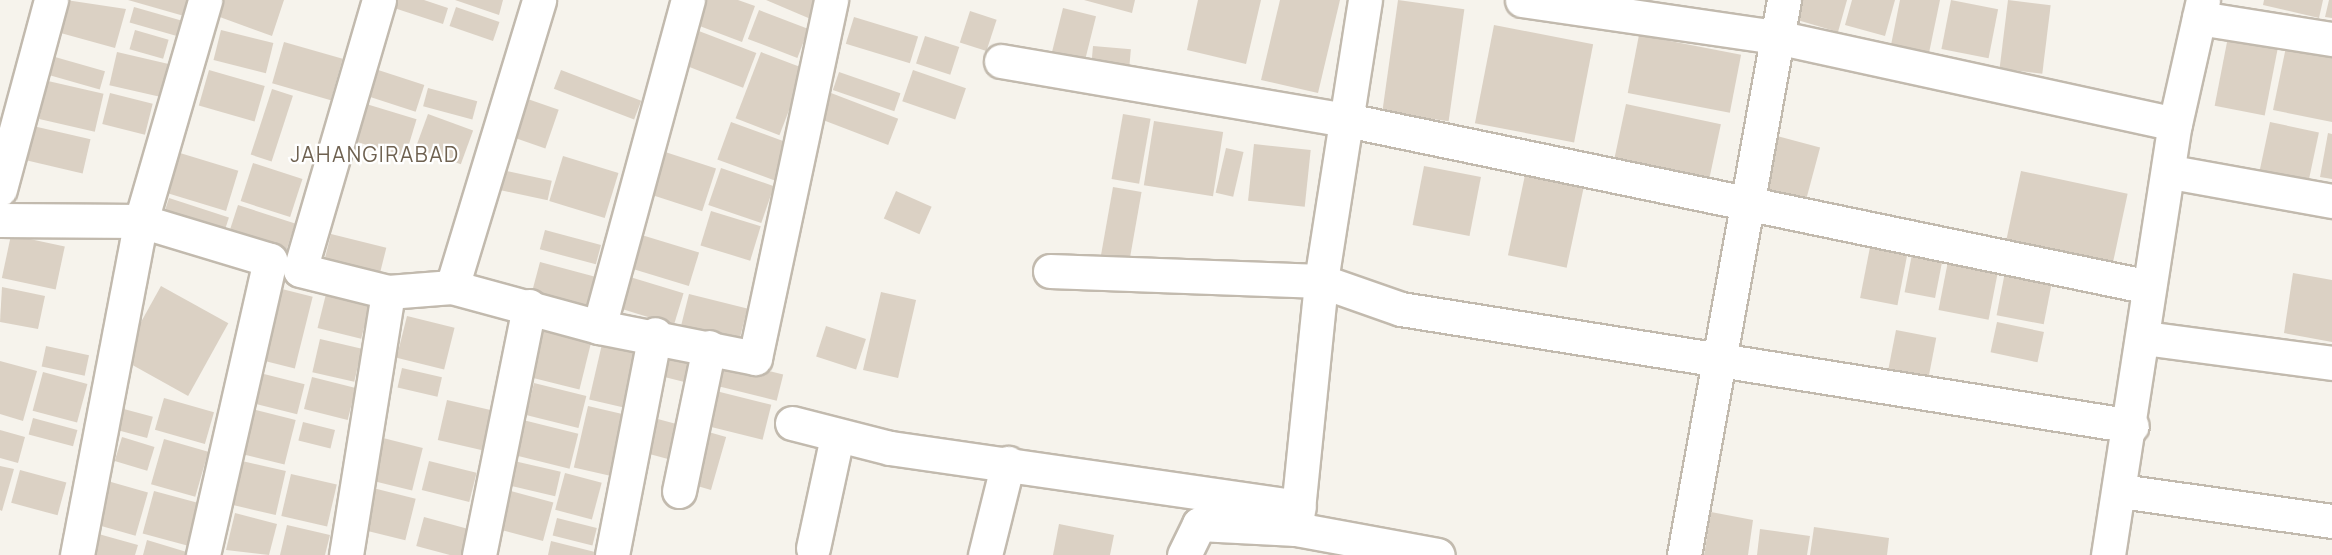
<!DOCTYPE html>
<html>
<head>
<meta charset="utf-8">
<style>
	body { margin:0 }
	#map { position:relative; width:2332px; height:555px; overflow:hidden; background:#f6f3ec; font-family:Manrope,sans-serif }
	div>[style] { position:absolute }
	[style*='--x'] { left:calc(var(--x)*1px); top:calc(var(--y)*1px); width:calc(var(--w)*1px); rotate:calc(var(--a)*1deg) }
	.building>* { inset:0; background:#dbd1c4; transform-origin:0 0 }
	.roads { filter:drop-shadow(2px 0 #c2baae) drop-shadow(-2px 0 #c2baae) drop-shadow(0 2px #c2baae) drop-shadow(0 -2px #c2baae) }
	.minor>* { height:33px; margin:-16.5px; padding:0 16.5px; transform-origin:16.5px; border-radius:16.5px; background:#fff }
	span { translate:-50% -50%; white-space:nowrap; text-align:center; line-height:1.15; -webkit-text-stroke:4.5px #fff; paint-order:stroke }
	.neighbourhood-label { font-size:21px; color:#6e6150; letter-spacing:1.5px }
</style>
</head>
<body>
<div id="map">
	<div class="building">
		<i style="clip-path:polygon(66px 0,126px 9px,115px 48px,57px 32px)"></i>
		<i style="clip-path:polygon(128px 0,189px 0,184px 16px)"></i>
		<i style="clip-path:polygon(222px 0,284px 0,272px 36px,217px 16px)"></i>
		<i style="clip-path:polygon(390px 0,424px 0,448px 8px,443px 24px,388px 6px)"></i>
		<i style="clip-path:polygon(455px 0,503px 0,499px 15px)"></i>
		<i style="clip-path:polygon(698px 0,738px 0,755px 6px,742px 42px,689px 22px)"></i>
		<i style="clip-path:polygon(766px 0,821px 0,813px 20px)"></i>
		<i style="clip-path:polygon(1084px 0,1135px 0,1132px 13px)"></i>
		<i style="clip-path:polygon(1198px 0,1261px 0,1246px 64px,1187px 50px)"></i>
		<i style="clip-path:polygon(1280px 0,1340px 0,1318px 93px,1261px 80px)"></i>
		<i style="left:1398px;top:0;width:67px;height:113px;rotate:8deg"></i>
		<i style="clip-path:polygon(1799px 0,1847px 0,1838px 32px,1794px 19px)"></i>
		<i style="clip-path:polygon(1852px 0,1895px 0,1885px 36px,1845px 25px)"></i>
		<i style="clip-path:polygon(1900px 0,1940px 0,1929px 53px,1891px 45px)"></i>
		<i style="left:1951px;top:0;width:48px;height:50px;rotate:11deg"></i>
		<i style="left:2008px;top:0;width:43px;height:69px;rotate:7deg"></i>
		<i style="clip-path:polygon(2264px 0,2323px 0,2319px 18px,2263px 5px)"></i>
		<i style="clip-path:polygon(2329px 0,2332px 0,2332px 18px,2325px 17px)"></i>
		<i style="left:134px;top:7px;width:50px;height:16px;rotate:16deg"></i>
		<i style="left:456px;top:7px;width:46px;height:20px;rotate:19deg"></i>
		<i style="left:1063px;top:8px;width:34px;height:55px;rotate:14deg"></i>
		<i style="left:759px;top:10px;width:53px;height:31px;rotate:21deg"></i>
		<i style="left:970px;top:11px;width:28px;height:33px;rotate:18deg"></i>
		<i style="left:854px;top:17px;width:67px;height:28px;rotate:17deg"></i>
		<i style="left:1494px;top:25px;width:101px;height:100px;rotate:11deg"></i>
		<i style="left:691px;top:28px;width:70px;height:37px;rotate:21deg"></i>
		<i style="left:135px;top:30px;width:35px;height:20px;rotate:16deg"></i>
		<i style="left:221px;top:30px;width:54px;height:31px;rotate:14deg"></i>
		<i style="left:1639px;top:35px;width:104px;height:59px;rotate:11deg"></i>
		<i style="left:925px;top:36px;width:36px;height:29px;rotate:18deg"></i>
		<i style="left:2228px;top:37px;width:51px;height:70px;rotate:11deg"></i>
		<i style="left:284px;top:42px;width:61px;height:43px;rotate:16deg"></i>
		<i style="left:1093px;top:46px;width:38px;height:26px;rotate:5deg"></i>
		<i style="clip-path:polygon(2286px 47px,2332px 56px,2332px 122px,2273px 110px)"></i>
		<i style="left:117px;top:52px;width:53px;height:34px;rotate:13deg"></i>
		<i style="left:761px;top:52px;width:47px;height:71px;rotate:21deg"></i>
		<i style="left:55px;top:57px;width:52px;height:19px;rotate:16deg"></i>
		<i style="left:372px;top:68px;width:55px;height:28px;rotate:18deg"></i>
		<i style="left:209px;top:70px;width:58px;height:37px;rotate:16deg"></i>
		<i style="left:561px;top:70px;width:86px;height:20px;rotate:21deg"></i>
		<i style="left:913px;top:70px;width:56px;height:33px;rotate:19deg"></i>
		<i style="left:839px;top:72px;width:65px;height:19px;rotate:19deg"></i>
		<i style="left:48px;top:81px;width:57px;height:39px;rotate:13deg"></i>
		<i style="left:428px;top:88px;width:51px;height:19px;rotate:15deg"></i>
		<i style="left:272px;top:89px;width:22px;height:69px;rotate:18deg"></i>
		<i style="left:110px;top:93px;width:44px;height:32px;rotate:14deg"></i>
		<i style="left:831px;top:93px;width:72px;height:28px;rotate:21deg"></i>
		<i style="left:519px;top:96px;width:42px;height:41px;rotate:19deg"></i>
		<i style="left:363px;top:103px;width:56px;height:39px;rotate:17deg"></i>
		<i style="left:1626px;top:104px;width:97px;height:57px;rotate:12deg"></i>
		<i style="left:428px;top:114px;width:48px;height:36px;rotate:20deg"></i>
		<i style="left:1123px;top:114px;width:28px;height:66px;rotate:10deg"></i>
		<i style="left:1154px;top:121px;width:70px;height:65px;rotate:9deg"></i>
		<i style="left:731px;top:122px;width:64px;height:40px;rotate:20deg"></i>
		<i style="left:2270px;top:122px;width:50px;height:55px;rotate:12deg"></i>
		<i style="left:33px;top:126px;width:59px;height:35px;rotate:13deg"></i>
		<i style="left:1766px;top:133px;width:56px;height:59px;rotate:15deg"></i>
		<i style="clip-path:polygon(2328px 133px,2332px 134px,2332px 179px,2320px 177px)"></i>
		<i style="left:1254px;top:144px;width:57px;height:57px;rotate:6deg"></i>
		<i style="left:1226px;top:148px;width:18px;height:46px;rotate:13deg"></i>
		<i style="left:659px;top:150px;width:60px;height:45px;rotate:18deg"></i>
		<i style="left:180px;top:153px;width:61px;height:42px;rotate:17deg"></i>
		<i style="left:563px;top:156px;width:58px;height:47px;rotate:17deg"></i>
		<i style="left:253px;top:163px;width:52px;height:40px;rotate:18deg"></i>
		<i style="left:1424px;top:166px;width:58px;height:60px;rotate:11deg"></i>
		<i style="left:721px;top:168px;width:56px;height:39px;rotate:19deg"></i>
		<i style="left:497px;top:169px;width:56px;height:20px;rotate:12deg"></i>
		<i style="left:2021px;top:171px;width:109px;height:71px;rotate:12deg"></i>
		<i style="left:1525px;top:175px;width:60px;height:82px;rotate:12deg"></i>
		<i style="left:1113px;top:187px;width:29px;height:70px;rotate:10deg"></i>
		<i style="left:896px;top:191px;width:39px;height:30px;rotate:24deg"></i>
		<i style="left:169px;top:198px;width:63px;height:25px;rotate:18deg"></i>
		<i style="left:238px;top:205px;width:60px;height:37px;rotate:18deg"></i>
		<i style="left:711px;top:211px;width:52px;height:36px;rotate:17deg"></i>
		<i style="left:545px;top:230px;width:58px;height:20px;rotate:15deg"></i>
		<i style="left:635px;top:233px;width:67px;height:35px;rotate:17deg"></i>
		<i style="left:331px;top:234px;width:57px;height:29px;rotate:14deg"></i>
		<i style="left:11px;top:235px;width:55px;height:44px;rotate:12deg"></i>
		<i style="left:1871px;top:242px;width:38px;height:57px;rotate:11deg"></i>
		<i style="left:1913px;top:249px;width:31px;height:44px;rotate:11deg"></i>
		<i style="left:1949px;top:256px;width:51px;height:55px;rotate:11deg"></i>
		<i style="left:540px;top:262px;width:60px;height:39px;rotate:15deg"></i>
		<i style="left:2005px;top:272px;width:48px;height:44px;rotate:11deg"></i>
		<i style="clip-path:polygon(2293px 273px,2332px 280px,2332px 342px,2284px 333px)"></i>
		<i style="left:630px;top:277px;width:56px;height:33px;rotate:17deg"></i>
		<i style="left:161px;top:286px;width:77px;height:83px;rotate:29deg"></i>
		<i style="left:270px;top:286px;width:44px;height:74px;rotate:14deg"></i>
		<i style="clip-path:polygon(2px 287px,45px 296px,38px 329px,0 322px)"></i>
		<i style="left:881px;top:292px;width:36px;height:80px;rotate:13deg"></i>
		<i style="left:326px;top:294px;width:45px;height:35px;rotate:14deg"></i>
		<i style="left:689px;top:294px;width:60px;height:41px;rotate:14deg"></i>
		<i style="left:407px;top:316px;width:49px;height:43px;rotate:14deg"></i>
		<i style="left:1997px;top:322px;width:48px;height:31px;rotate:12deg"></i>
		<i style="left:826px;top:326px;width:42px;height:32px;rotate:18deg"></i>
		<i style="left:535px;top:328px;width:58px;height:49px;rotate:14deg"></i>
		<i style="left:1896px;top:330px;width:41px;height:54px;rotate:11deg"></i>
		<i style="left:320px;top:339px;width:43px;height:34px;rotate:13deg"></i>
		<i style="left:602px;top:344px;width:41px;height:57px;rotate:13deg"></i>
		<i style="left:46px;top:346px;width:44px;height:21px;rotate:12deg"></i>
		<i style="left:667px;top:354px;width:32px;height:23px;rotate:14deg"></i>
		<i style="left:725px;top:360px;width:60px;height:27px;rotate:14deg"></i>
		<i style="clip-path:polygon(0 361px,37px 371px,23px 421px,0 414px)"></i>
		<i style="left:402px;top:368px;width:41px;height:20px;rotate:13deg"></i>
		<i style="left:43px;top:372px;width:46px;height:40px;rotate:15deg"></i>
		<i style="left:260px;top:373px;width:46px;height:31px;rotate:14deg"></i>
		<i style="left:312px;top:377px;width:45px;height:33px;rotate:14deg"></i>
		<i style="left:534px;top:383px;width:54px;height:33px;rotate:14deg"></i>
		<i style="left:716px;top:391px;width:57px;height:36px;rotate:14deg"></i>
		<i style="left:164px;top:398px;width:52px;height:33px;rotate:16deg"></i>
		<i style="left:447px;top:400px;width:48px;height:41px;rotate:13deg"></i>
		<i style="left:588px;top:406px;width:44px;height:63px;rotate:13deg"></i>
		<i style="left:120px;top:408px;width:34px;height:22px;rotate:15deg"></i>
		<i style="left:252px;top:409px;width:45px;height:46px;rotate:14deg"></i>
		<i style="left:33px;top:418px;width:46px;height:17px;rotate:15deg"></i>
		<i style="left:654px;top:418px;width:28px;height:36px;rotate:15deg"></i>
		<i style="left:523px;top:420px;width:57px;height:36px;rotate:14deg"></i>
		<i style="left:303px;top:422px;width:33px;height:19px;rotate:14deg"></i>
		<i style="clip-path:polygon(0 430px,25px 437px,18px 463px,0 458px)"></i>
		<i style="left:705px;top:431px;width:22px;height:55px;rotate:16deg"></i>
		<i style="left:122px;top:437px;width:34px;height:25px;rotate:17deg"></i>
		<i style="left:383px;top:438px;width:41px;height:44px;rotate:14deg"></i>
		<i style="left:164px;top:439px;width:46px;height:47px;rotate:16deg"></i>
		<i style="left:242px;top:461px;width:45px;height:45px;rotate:13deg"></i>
		<i style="left:429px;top:461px;width:49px;height:30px;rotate:14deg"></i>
		<i style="left:514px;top:461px;width:48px;height:25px;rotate:13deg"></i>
		<i style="clip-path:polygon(0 466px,14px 469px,2px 511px,0 510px)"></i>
		<i style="left:20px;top:470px;width:48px;height:34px;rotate:15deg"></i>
		<i style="left:565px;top:473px;width:38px;height:38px;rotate:15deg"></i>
		<i style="left:291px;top:474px;width:47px;height:43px;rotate:13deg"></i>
		<i style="left:97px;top:478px;width:53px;height:45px;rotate:16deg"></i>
		<i style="left:373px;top:488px;width:44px;height:43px;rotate:14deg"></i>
		<i style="left:507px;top:490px;width:48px;height:40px;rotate:15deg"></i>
		<i style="left:154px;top:491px;width:47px;height:44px;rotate:15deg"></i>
		<i style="clip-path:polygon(1711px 512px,1753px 520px,1748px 555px,1704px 555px)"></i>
		<i style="clip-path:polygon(235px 513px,277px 524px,269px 555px,226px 550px)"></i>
		<i style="left:424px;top:517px;width:47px;height:30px;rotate:15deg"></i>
		<i style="left:557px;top:518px;width:41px;height:18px;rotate:14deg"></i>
		<i style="clip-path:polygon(1059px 524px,1114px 535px,1110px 555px,1053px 555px)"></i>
		<i style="clip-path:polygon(287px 525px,330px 535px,325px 555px,280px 555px)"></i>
		<i style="clip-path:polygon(1814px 527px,1889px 538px,1887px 555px,1810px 555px)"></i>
		<i style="clip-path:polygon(1760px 529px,1810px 536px,1807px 555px,1757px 555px)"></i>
		<i style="clip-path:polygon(95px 533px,138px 545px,135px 555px,89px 555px)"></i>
		<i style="clip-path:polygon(147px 540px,190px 553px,189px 555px,143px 555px)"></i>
		<i style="clip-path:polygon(551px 541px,595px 552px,594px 555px,548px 555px)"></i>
	</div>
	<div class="roads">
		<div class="minor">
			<i style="--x:379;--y:0;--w:281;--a:106.3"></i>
			<i style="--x:300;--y:270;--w:91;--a:14"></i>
			<i style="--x:388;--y:292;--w:64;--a:-4.5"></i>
			<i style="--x:452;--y:287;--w:152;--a:15.2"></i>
			<i style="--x:599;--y:327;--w:159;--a:11.2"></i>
			<i style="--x:755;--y:358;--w:366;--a:-78"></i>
			<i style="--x:1522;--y:0;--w:257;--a:8.3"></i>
			<i style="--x:1776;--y:37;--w:408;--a:12.3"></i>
			<i style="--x:2199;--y:18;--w:135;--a:9"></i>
			<i style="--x:1001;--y:61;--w:351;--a:9.7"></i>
			<i style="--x:1347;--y:120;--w:819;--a:11.76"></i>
			<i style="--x:2171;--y:172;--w:164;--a:10.2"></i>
			<i style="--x:0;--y:189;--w:196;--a:-74.9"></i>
			<i style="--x:0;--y:220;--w:141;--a:0.4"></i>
			<i style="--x:141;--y:221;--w:135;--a:16.8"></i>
			<i style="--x:270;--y:260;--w:303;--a:102.8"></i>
			<i style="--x:1050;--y:271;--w:271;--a:2.1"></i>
			<i style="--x:1321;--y:281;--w:85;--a:19.3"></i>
			<i style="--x:1401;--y:309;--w:740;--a:9.09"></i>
			<i style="--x:452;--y:287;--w:300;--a:-73.1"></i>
			<i style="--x:599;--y:327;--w:339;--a:-74.8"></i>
			<i style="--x:2145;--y:338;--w:189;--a:7.6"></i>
			<i style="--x:792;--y:423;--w:101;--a:14.3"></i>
			<i style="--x:890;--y:448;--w:413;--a:8.2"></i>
			<i style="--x:679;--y:491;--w:147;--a:-78.2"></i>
			<i style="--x:2121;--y:491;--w:213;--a:8.1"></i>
			<i style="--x:1296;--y:529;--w:144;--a:10.4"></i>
			<i style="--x:813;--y:548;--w:114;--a:-77.8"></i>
			<i style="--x:77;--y:555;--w:340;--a:-79.2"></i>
			<i style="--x:141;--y:221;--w:230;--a:-73.8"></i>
			<i style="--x:346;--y:555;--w:266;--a:-80.9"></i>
			<i style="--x:479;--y:555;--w:254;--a:-78.6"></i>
			<i style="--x:612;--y:555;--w:225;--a:-79"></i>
			<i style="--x:985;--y:555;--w:95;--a:-76"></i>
			<i style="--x:1184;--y:555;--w:34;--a:-64"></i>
			<i style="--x:1199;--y:524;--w:97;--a:3"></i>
			<i style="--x:1296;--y:529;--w:249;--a:-84.2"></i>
			<i style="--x:1321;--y:281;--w:284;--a:-81.1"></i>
			<i style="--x:1684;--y:555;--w:564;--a:-79.79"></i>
			<i style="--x:2108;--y:555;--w:436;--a:-81.2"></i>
			<i style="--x:2175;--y:124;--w:127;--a:-77.3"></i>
		</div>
	</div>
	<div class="neighbourhood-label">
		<span style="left:375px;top:154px">JAHANGIRABAD</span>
	</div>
</div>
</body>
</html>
